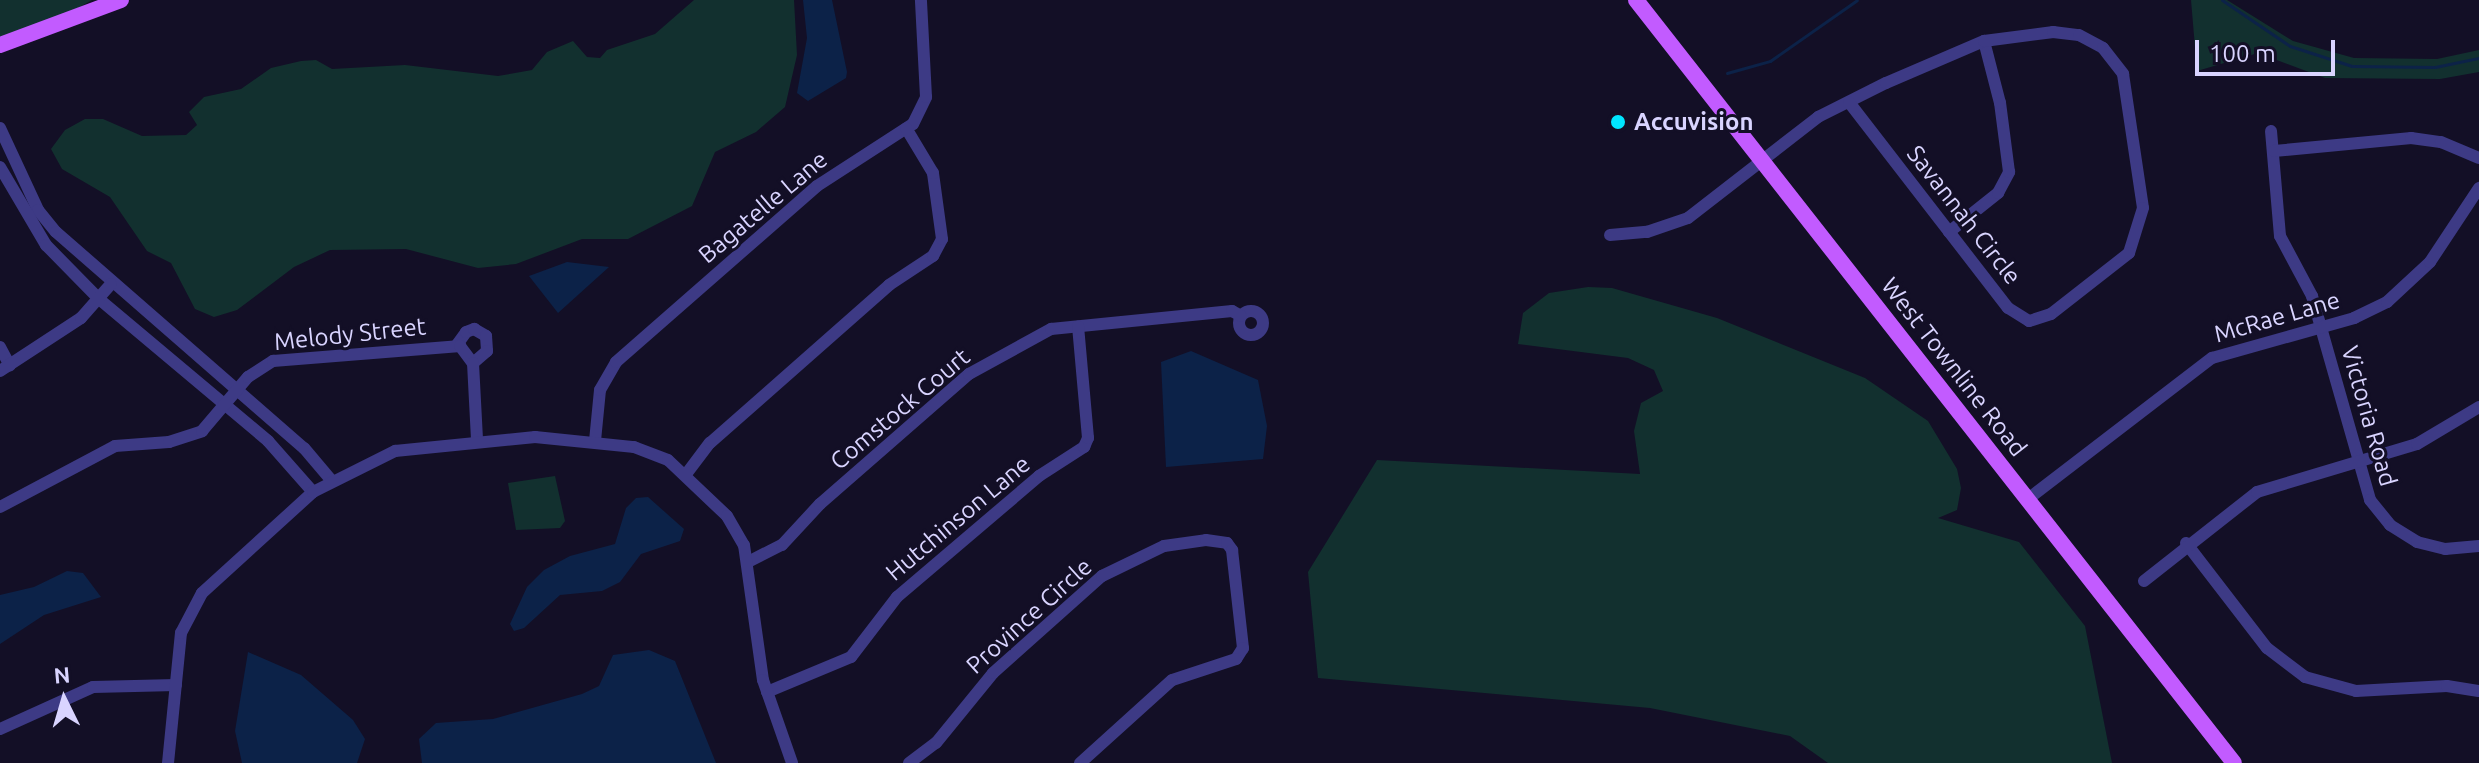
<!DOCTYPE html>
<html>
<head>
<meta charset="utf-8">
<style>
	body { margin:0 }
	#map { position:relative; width:2479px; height:763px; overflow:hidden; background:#130f26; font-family:Ubuntu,sans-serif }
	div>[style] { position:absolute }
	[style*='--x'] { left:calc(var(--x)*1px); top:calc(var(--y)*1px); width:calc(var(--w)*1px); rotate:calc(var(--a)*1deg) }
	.green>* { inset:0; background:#12302f }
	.water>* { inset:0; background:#0c2248 }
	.stream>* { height:3px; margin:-1.5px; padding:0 1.5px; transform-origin:1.5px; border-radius:1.5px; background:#0c2248 }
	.minor>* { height:12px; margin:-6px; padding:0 6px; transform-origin:6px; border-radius:6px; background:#3d3a85 }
	.minor>.ring { margin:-6px; padding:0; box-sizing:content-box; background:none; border:12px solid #3d3a85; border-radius:50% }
	.major>* { height:16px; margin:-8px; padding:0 8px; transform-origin:8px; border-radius:8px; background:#c25bff }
	.dots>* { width:22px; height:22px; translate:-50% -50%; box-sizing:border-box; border:4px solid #130f26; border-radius:50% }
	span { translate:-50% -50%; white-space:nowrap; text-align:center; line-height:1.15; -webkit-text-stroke:6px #130f26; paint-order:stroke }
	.poi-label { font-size:24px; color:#d9d4ff; font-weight:700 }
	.left { translate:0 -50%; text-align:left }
	.street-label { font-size:24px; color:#d9d4ff }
	.north { position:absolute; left:24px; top:659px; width:80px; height:80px; -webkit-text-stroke:6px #130f26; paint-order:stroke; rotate:355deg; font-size:22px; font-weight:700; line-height:32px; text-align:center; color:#d9d4ff }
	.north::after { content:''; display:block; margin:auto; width:28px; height:36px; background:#d9d4ff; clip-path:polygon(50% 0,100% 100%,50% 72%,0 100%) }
	.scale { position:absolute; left:2195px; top:40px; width:140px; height:36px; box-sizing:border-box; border:4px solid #d9d4ff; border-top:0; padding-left:10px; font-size:24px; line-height:28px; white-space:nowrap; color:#d9d4ff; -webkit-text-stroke:6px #130f26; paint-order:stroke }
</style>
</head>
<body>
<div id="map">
	<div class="green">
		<i style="clip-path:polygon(0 0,92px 0,0 53px)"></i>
		<i style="clip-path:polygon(694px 0,794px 0,797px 55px,785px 107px,756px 132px,715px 152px,692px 206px,628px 239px,582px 239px,516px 264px,478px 268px,406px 249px,330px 250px,294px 267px,237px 310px,214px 317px,195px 309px,171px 263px,147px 251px,110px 197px,62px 169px,51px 149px,65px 130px,85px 119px,103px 119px,142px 136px,186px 135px,197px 125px,189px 112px,204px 97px,241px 89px,271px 68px,301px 61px,316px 60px,332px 69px,405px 65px,498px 76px,532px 70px,547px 52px,573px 41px,587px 57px,600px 58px,607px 50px,655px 34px)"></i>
		<i style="clip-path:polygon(2191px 0,2227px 0,2293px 41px,2354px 58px,2437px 59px,2479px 50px,2479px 72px,2440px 79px,2325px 78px,2258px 53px,2197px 71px)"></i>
		<i style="clip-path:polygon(1588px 287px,1612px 288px,1717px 318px,1865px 378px,1928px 421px,1957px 469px,1961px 488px,1957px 510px,1938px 518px,2019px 542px,2085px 626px,2112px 763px,1828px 763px,1790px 736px,1650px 708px,1318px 678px,1308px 572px,1377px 460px,1640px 474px,1634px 431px,1641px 403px,1663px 391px,1654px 370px,1628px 358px,1518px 344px,1523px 313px,1549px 293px)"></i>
		<i style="clip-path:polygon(555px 476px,565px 521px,560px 528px,516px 530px,508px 483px)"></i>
	</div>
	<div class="water">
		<i style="clip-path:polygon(803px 0,832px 0,847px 72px,846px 78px,808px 101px,797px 93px,807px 38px)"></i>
		<i style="clip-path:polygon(567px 262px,609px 267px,558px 313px,529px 276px)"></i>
		<i style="clip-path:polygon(1191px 351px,1258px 380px,1267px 426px,1263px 459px,1166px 467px,1161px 362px)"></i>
		<i style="clip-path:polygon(648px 497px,684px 529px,680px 541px,641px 554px,620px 582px,602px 591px,560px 595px,524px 628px,514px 631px,510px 624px,527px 587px,544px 570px,570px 556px,615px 544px,626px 508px,636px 498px)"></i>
		<i style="clip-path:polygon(67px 571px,83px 573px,101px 597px,44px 615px,0 644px,0 595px,34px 587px)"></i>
		<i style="clip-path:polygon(649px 650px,675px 661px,716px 763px,422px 763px,419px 739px,436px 723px,493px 719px,582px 694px,599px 686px,613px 655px)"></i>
		<i style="clip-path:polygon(248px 652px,301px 675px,353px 720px,365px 739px,357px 763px,242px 763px,235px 731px)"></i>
	</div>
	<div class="stream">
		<i style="--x:2222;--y:0;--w:82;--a:34.1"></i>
		<i style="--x:2290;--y:46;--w:65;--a:17.9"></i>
		<i style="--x:2352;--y:66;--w:83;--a:0.7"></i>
		<i style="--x:2435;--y:67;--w:45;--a:-11.6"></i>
		<i style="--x:1727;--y:73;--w:45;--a:-15.6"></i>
		<i style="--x:1770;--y:61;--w:106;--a:-35"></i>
	</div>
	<div class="minor">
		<i style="--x:0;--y:128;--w:90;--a:65.1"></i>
		<i style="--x:38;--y:210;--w:28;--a:51"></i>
		<i style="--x:56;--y:232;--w:329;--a:41.1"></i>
		<i style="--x:304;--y:448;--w:43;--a:49.7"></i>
		<i style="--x:2271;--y:131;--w:105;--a:85.1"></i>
		<i style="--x:2280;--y:236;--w:68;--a:61.9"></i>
		<i style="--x:2312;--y:296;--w:212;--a:74.1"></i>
		<i style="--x:2370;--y:500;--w:32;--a:51"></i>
		<i style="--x:2390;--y:525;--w:32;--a:32"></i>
		<i style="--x:2417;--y:542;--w:29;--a:14"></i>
		<i style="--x:2445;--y:549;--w:34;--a:-5"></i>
		<i style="--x:2274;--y:151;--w:138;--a:-5.4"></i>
		<i style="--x:2411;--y:138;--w:30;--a:8"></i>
		<i style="--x:2441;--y:142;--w:41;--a:22.8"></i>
		<i style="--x:0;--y:167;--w:91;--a:59.5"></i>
		<i style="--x:46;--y:245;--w:76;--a:45.5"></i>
		<i style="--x:99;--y:299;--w:221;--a:40"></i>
		<i style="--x:268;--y:441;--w:68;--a:48.6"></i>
		<i style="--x:1949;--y:232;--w:63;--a:-38.5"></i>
		<i style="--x:1998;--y:193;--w:24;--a:-62"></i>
		<i style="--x:2009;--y:172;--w:70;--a:-97.4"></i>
		<i style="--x:2000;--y:103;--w:64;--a:-104.5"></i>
		<i style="--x:1610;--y:235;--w:37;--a:-5"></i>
		<i style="--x:1647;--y:232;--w:43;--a:-18.9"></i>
		<i style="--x:1688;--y:218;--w:165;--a:-37.8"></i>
		<i style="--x:1818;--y:117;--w:76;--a:-26.6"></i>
		<i style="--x:1886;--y:83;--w:107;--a:-23.2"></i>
		<i style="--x:1984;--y:41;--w:70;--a:-7.4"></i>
		<i style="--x:2053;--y:32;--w:26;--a:7"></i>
		<i style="--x:2079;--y:35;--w:27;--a:28"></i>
		<i style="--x:2103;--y:48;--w:33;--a:52"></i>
		<i style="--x:2123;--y:74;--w:135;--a:81.5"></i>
		<i style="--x:2143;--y:208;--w:47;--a:107.3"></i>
		<i style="--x:2129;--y:253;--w:99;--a:142"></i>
		<i style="--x:2051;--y:314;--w:23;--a:162"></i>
		<i style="--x:2029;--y:321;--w:25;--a:-148"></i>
		<i style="--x:2008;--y:308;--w:260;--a:-127.7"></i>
		<i class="ring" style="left:1239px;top:311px;width:12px;height:12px"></i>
		<i style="--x:456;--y:346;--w:17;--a:-54"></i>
		<i style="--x:466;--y:332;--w:9;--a:-21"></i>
		<i style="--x:474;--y:329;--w:14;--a:30"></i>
		<i style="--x:486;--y:336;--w:15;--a:86"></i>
		<i style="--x:487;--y:351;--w:18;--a:139"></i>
		<i style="--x:0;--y:347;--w:21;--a:62"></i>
		<i style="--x:0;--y:371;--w:97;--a:-33.2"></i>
		<i style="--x:81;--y:318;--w:45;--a:-48.6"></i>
		<i style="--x:595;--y:441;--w:51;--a:-84.4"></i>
		<i style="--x:600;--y:390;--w:32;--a:-60"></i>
		<i style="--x:616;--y:362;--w:267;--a:-41.2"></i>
		<i style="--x:817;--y:186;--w:114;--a:-32.9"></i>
		<i style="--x:913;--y:124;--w:30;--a:-64"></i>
		<i style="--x:926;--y:97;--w:97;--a:-93"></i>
		<i style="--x:687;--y:473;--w:38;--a:-53"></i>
		<i style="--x:710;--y:443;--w:239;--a:-41.4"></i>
		<i style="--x:889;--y:285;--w:53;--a:-33.4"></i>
		<i style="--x:933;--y:256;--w:19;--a:-62"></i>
		<i style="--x:942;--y:239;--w:67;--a:-97.8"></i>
		<i style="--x:933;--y:173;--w:52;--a:-121"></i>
		<i style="--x:2028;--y:499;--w:232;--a:-37.5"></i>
		<i style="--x:2212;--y:358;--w:148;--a:-15.7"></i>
		<i style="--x:2354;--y:318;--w:37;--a:-26"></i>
		<i style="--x:2387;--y:302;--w:59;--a:-42.9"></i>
		<i style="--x:2430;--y:262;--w:89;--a:-56.5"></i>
		<i style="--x:0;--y:507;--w:130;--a:-27.9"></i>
		<i style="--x:115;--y:446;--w:54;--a:-4.2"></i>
		<i style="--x:169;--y:442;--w:35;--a:-18"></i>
		<i style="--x:202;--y:431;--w:71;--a:-49.6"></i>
		<i style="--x:248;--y:377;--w:30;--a:-33"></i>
		<i style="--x:273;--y:361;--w:188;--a:-4.6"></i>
		<i style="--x:460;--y:346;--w:21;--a:53"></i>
		<i style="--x:473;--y:363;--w:77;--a:87"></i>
		<i style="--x:2186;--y:543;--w:133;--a:52.4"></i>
		<i style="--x:2267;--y:648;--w:48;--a:37.3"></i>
		<i style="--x:2305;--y:677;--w:53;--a:15.4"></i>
		<i style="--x:2356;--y:691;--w:91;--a:-3.1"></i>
		<i style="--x:2447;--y:686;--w:32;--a:9"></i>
		<i style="--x:748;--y:562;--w:38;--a:-27"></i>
		<i style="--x:782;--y:545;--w:56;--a:-47.2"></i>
		<i style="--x:820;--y:504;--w:198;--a:-41.1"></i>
		<i style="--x:969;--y:374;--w:94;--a:-28.8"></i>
		<i style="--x:1051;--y:329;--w:182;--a:-5.7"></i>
		<i style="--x:1232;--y:311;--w:10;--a:29"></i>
		<i style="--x:2144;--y:581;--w:144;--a:-38.2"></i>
		<i style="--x:2257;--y:492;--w:167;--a:-16.7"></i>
		<i style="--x:2417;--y:444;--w:72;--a:-30.8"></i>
		<i style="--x:767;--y:692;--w:91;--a:-22.6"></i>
		<i style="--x:851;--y:657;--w:76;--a:-52.5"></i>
		<i style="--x:897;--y:597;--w:187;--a:-40.4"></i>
		<i style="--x:1039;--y:476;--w:54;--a:-32.8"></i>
		<i style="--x:1084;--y:447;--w:10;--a:-66"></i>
		<i style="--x:1088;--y:438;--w:112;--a:-95.1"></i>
		<i style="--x:0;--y:729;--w:102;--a:-24.3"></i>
		<i style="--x:93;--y:687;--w:83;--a:-1.4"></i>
		<i style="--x:168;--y:763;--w:131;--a:-84.3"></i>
		<i style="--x:181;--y:633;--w:45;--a:-62.3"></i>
		<i style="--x:202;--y:593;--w:150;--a:-42.3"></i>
		<i style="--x:313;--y:492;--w:92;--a:-26.6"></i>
		<i style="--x:395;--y:451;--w:141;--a:-5.7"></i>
		<i style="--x:535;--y:437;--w:100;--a:5.8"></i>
		<i style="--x:634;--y:447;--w:36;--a:21"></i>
		<i style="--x:668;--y:460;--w:81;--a:43.5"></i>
		<i style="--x:727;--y:516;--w:34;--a:60"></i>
		<i style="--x:744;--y:545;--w:136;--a:82"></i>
		<i style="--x:763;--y:680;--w:88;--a:70.7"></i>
		<i style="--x:909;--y:763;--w:34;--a:-37"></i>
		<i style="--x:936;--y:743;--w:90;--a:-50.8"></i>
		<i style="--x:993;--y:673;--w:146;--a:-41.7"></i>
		<i style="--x:1102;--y:576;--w:69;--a:-25.8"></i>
		<i style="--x:1164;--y:546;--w:42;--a:-8.1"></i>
		<i style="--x:1206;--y:540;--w:21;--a:8"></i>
		<i style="--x:1227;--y:543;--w:9;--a:54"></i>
		<i style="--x:1232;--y:550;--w:99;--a:83.6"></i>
		<i style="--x:1243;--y:648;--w:13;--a:122"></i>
		<i style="--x:1236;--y:659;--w:67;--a:161.8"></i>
		<i style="--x:1172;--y:680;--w:124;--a:137.9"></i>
	</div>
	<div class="major">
		<i style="--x:1636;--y:0;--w:969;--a:51.91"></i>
		<i style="--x:0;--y:45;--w:129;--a:-20.4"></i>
	</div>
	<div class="dots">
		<i style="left:1618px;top:122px;background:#00e5ff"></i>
	</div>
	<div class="poi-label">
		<span class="left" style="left:1634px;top:122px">Accuvision</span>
	</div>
	<div class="street-label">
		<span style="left:763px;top:207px;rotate:-40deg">Bagatelle Lane</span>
		<span style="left:1964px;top:215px;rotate:52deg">Savannah Circle</span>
		<span style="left:2277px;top:317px;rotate:-16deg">McRae Lane</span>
		<span style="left:350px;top:334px;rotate:-6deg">Melody Street</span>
		<span style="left:1954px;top:367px;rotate:52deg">West Townline Road</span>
		<span style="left:900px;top:409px;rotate:-40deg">Comstock Court</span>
		<span style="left:2369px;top:416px;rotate:74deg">Victoria Road</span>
		<span style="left:958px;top:518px;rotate:-40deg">Hutchinson Lane</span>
		<span style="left:1029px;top:616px;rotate:-42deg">Province Circle</span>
	</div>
	<div class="north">N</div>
	<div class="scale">100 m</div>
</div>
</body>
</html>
